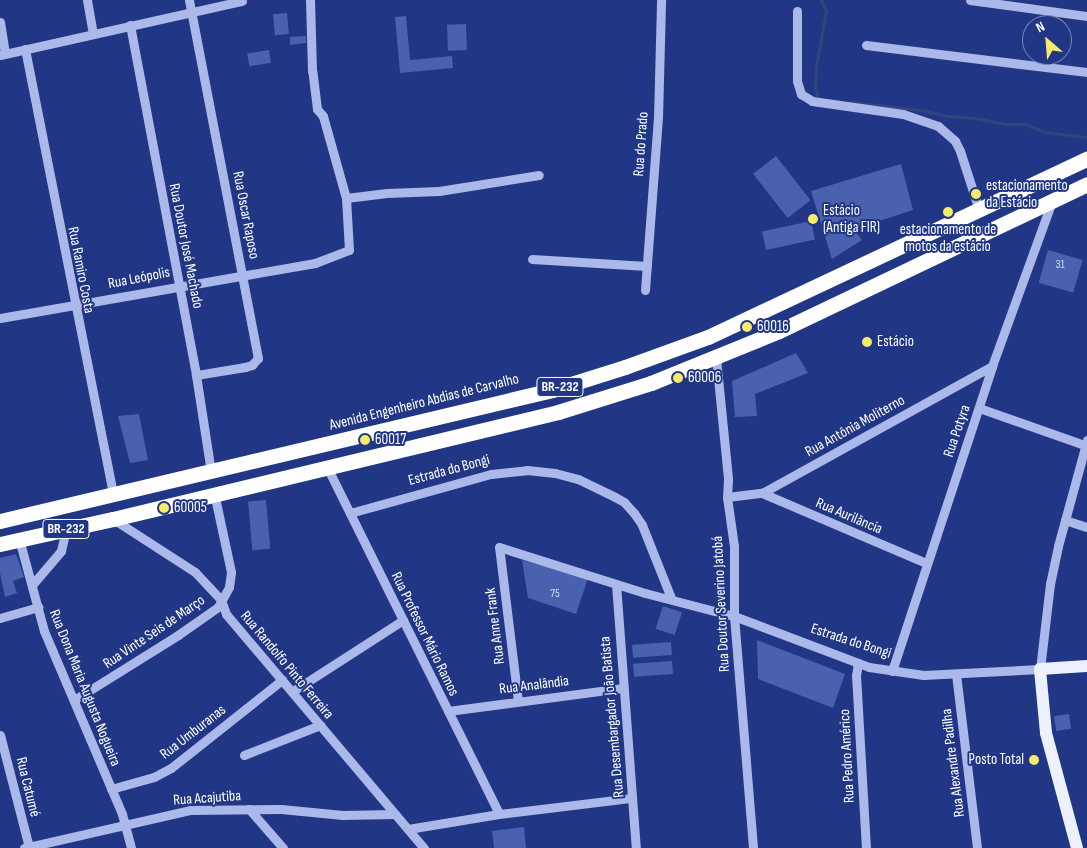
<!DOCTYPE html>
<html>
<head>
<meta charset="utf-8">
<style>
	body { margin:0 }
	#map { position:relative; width:1087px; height:848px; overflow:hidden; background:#213786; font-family:"Sofia Sans Condensed",sans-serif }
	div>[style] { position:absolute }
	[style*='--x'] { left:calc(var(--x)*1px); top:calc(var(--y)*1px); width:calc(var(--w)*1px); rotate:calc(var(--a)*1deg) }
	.stream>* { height:3px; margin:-1.5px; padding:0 1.5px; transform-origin:1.5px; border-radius:1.5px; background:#33437e }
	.building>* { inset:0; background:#4961ae; transform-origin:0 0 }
	.minor>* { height:9px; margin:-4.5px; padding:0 4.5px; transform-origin:4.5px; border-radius:4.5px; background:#aab9e9 }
	.major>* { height:12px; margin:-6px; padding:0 6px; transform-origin:6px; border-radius:6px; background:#edf0fe }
	.highway>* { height:15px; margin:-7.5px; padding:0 7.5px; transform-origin:7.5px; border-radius:7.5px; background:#fff }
	.dots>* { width:14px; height:14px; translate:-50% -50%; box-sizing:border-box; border:2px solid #213786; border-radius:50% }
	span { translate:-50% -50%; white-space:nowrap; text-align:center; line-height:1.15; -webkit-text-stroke:4px #213786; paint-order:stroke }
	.number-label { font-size:12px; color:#d2d8eb }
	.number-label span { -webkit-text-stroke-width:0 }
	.shield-label span { padding:1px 4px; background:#213786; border:1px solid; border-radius:4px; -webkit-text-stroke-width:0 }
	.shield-label { font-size:14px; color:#fff; font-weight:700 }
	.street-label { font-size:15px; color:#fff }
	.poi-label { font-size:15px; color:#fff }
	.left { translate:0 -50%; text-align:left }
	.right { translate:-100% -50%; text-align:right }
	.north { position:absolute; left:1022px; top:15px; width:50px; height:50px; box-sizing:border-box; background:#213786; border:1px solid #7a87b6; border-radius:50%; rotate:333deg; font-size:14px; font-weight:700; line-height:20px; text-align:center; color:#fff }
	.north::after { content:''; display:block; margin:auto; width:18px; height:22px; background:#f6eb6b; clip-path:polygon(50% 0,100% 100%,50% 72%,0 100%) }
</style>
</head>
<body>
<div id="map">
	<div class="stream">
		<i style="--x:820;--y:99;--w:2;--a:180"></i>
		<i style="--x:818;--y:99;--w:11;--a:-105"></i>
		<i style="--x:815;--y:88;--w:22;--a:-87"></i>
		<i style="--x:816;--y:66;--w:56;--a:-79.7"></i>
		<i style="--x:826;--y:11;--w:12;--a:-114"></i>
		<i style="--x:851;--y:102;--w:70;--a:6.5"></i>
		<i style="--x:921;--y:110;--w:27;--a:13"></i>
		<i style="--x:947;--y:116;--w:28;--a:4"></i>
		<i style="--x:975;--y:118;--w:33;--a:11"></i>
		<i style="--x:1007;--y:124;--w:18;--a:0"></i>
		<i style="--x:1025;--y:124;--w:22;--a:22"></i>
		<i style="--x:1045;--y:132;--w:42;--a:6.8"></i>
	</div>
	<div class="building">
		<i style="left:287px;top:13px;width:21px;height:14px;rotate:85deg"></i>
		<i style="clip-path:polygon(406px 16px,410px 60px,452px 56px,453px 68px,400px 73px,395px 17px)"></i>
		<i style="left:466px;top:24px;width:26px;height:19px;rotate:88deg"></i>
		<i style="clip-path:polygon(306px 36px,306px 43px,290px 45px,290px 37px)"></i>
		<i style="left:269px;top:50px;width:13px;height:22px;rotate:81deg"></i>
		<i style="left:776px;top:156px;width:56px;height:29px;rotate:52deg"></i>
		<i style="clip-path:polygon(901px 164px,913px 210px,854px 229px,862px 240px,832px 259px,811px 191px)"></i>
		<i style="left:811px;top:221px;width:19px;height:50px;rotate:78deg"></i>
		<i style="left:1048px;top:250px;width:36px;height:34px;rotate:16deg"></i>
		<i style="clip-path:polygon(796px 353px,808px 373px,755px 394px,757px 416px,735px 417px,732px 381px)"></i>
		<i style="clip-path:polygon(139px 414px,148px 460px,130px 463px,118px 416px)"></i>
		<i style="left:266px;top:500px;width:49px;height:18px;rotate:85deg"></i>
		<i style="clip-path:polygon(16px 554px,24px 577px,13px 581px,17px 593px,5px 597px,0 573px,0 558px)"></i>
		<i style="clip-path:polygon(522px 560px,588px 578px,576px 614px,528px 598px)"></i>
		<i style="left:663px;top:606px;width:20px;height:24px;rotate:18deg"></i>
		<i style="clip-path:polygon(757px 640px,845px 674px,833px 708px,758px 679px)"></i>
		<i style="left:671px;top:642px;width:13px;height:39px;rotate:86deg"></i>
		<i style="left:672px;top:661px;width:13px;height:39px;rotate:86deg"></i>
		<i style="left:1069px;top:714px;width:15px;height:15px;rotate:82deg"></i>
		<i style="clip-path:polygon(524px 827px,526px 848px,494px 848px,492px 831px)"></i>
	</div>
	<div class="minor">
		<i style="--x:87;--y:0;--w:34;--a:80"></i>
		<i style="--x:189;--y:0;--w:365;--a:79.1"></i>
		<i style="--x:258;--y:358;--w:9;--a:131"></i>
		<i style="--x:252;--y:365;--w:7;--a:164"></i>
		<i style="--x:245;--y:367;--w:50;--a:170.7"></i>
		<i style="--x:970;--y:0;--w:118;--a:7.8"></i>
		<i style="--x:797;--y:11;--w:70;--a:90"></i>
		<i style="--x:797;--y:81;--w:14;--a:73"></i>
		<i style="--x:801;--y:94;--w:13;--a:32"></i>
		<i style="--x:812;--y:101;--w:92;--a:8.1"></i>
		<i style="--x:903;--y:114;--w:37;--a:19"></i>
		<i style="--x:938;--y:126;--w:23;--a:41"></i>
		<i style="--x:955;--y:141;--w:11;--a:63"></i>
		<i style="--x:960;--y:151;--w:62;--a:72.1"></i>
		<i style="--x:0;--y:22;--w:31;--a:81"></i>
		<i style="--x:130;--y:25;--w:356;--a:79.3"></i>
		<i style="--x:196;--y:375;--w:98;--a:81.2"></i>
		<i style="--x:866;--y:45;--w:223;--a:7"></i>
		<i style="--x:25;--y:49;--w:455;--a:78.8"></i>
		<i style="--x:0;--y:55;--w:248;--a:-12.6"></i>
		<i style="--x:346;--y:198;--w:41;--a:-7"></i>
		<i style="--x:387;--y:193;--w:52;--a:-2.2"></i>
		<i style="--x:439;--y:191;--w:101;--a:-9.1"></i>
		<i style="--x:532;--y:259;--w:115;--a:3.5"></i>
		<i style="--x:645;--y:290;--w:172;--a:-85.7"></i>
		<i style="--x:658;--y:118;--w:118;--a:-88.5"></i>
		<i style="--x:0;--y:318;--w:320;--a:-9.9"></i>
		<i style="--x:315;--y:263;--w:36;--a:-21"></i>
		<i style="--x:349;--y:250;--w:52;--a:-93.3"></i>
		<i style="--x:346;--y:198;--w:85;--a:-105.7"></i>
		<i style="--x:323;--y:116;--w:9;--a:-131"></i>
		<i style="--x:317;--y:109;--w:38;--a:-97"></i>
		<i style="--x:312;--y:71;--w:71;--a:-91.6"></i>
		<i style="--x:716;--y:358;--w:122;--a:84.3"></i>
		<i style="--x:728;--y:479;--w:18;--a:93"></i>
		<i style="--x:727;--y:497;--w:49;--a:81.9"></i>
		<i style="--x:734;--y:546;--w:70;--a:90"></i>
		<i style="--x:734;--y:616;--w:233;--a:85.3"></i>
		<i style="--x:979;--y:408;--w:114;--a:19.4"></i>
		<i style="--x:327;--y:467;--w:387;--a:63.6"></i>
		<i style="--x:762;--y:493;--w:178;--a:23.1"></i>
		<i style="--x:727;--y:497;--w:35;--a:-7"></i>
		<i style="--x:762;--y:493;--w:263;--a:-28.9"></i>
		<i style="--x:350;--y:513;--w:146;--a:-15.5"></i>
		<i style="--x:491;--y:474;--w:36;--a:-6"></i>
		<i style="--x:527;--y:470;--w:28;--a:6"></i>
		<i style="--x:555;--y:473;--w:24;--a:15"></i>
		<i style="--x:578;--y:479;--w:41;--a:25.9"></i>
		<i style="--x:615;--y:497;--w:10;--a:29"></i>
		<i style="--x:624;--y:502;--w:15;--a:48"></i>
		<i style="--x:634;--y:513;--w:14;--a:56"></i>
		<i style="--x:642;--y:525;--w:79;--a:68.3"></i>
		<i style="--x:113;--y:519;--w:98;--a:32.9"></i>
		<i style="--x:195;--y:572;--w:38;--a:47"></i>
		<i style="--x:221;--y:600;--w:15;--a:70"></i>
		<i style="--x:226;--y:614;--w:307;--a:49.8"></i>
		<i style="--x:1065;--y:520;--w:23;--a:18"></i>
		<i style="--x:19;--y:539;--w:95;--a:74.8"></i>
		<i style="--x:44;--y:631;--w:199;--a:66.9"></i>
		<i style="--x:122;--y:814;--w:35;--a:75"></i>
		<i style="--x:616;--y:584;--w:265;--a:85.7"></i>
		<i style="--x:32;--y:585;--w:45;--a:-49.5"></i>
		<i style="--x:61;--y:551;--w:23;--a:-77"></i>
		<i style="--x:0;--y:618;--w:40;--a:-16"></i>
		<i style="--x:858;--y:663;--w:12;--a:99"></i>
		<i style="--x:856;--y:675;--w:173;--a:86.7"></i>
		<i style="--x:892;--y:671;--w:321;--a:-71.8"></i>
		<i style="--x:992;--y:366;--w:176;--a:-70"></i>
		<i style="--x:956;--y:674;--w:175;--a:83.1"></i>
		<i style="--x:293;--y:691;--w:131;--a:-32.8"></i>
		<i style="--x:74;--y:700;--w:123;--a:-32"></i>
		<i style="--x:178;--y:635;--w:49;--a:-35"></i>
		<i style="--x:218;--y:607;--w:23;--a:-61"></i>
		<i style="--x:229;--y:587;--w:15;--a:-82"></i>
		<i style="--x:231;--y:572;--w:81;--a:-102.1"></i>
		<i style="--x:518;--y:701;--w:155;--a:-97"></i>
		<i style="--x:499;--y:547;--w:153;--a:17.5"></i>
		<i style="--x:645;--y:593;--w:92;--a:14.5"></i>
		<i style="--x:734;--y:616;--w:144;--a:20.7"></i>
		<i style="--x:869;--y:667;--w:55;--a:8.4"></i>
		<i style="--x:923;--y:675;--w:117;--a:-2.9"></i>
		<i style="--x:1040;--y:669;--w:86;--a:-83.3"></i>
		<i style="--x:1050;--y:584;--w:39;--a:-78"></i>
		<i style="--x:1058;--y:546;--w:110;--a:-74.7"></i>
		<i style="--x:448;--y:711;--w:177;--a:-7.5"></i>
		<i style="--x:0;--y:735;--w:116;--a:75.5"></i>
		<i style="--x:244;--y:755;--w:82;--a:-21.5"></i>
		<i style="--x:111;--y:789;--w:45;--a:-15.6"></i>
		<i style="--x:154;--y:777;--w:19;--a:-28"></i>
		<i style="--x:171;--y:768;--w:142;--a:-38.4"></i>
		<i style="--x:249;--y:809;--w:52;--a:48.9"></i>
		<i style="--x:408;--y:829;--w:92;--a:-9.4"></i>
		<i style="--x:499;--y:814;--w:134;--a:-6.9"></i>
		<i style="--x:24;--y:848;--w:170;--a:-12.9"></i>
		<i style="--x:190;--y:810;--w:91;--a:-0.6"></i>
		<i style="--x:281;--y:809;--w:62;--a:5.5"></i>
		<i style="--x:343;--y:815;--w:52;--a:-1.1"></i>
	</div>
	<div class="major">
		<i style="--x:1077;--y:848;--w:119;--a:-105.1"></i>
		<i style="--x:1046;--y:733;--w:64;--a:-95.4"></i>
		<i style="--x:1040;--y:669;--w:47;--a:-3.7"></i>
	</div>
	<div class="highway">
		<i style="--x:0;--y:521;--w:567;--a:-13.35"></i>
		<i style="--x:552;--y:390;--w:77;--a:-17.5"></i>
		<i style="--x:625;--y:367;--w:88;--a:-19.9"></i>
		<i style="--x:708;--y:337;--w:419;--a:-25.2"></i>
		<i style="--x:0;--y:544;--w:116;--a:-12.5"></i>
		<i style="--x:113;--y:519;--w:458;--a:-13.5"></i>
		<i style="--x:558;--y:412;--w:97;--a:-17.3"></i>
		<i style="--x:651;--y:383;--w:138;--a:-22.1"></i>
		<i style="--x:779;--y:331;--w:341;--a:-25.5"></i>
	</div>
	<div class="dots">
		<i style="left:976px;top:194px;background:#f6eb6b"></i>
		<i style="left:948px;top:212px;background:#f6eb6b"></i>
		<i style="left:813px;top:219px;background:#f6eb6b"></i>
		<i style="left:747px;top:327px;background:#f6eb6b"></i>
		<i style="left:867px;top:342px;background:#f6eb6b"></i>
		<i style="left:678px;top:378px;background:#f6eb6b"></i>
		<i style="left:365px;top:440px;background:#f6eb6b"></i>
		<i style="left:164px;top:508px;background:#f6eb6b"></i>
		<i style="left:1034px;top:760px;background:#f6eb6b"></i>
	</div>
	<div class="number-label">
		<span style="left:1060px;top:265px">31</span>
		<span style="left:555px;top:594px">75</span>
	</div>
	<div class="shield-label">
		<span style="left:560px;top:387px">BR-232</span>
		<span style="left:66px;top:529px">BR-232</span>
	</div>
	<div class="street-label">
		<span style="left:641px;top:144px;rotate:-86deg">Rua do Prado</span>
		<span style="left:246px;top:215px;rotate:79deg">Rua Oscar Raposo</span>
		<span style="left:186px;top:246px;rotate:79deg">Rua Doutor José Machado</span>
		<span style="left:81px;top:270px;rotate:79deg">Rua Ramiro Costa</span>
		<span style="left:139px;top:278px;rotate:-11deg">Rua Leópolis</span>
		<span style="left:424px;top:402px;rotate:-14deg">Avenida Engenheiro Abdias de Carvalho</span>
		<span style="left:855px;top:426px;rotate:-29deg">Rua Antônia Moliterno</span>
		<span style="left:957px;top:431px;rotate:-71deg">Rua Potyra</span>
		<span style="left:449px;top:470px;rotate:-15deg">Estrada do Bongi</span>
		<span style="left:849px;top:516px;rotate:23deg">Rua Aurilância</span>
		<span style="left:721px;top:604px;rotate:-93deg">Rua Doutor Severino Jatobá</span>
		<span style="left:495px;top:626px;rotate:-97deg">Rua Anne Frank</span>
		<span style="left:154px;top:632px;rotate:-34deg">Rua Vinte Seis de Março</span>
		<span style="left:425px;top:634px;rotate:64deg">Rua Professor Mário Ramos</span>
		<span style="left:851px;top:641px;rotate:18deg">Estrada do Bongi</span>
		<span style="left:287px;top:665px;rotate:50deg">Rua Randolfo Pinto Ferreira</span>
		<span style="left:534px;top:685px;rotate:-7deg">Rua Analândia</span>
		<span style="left:85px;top:688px;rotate:68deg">Rua Dona Maria Augusta Nogueira</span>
		<span style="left:612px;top:717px;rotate:-95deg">Rua Desembargador João Batista</span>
		<span style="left:193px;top:732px;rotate:-38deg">Rua Umburanas</span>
		<span style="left:847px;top:756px;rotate:-93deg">Rua Pedro Américo</span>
		<span style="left:953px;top:763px;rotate:-97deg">Rua Alexandre Padilha</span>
		<span style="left:28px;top:787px;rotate:76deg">Rua Catumé</span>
		<span style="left:207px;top:798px;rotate:-4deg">Rua Acajutiba</span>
	</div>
	<div class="poi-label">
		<span class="left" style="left:986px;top:194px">estacionamento<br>da Estácio</span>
		<span class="left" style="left:823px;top:219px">Estácio<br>(Antiga FIR)</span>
		<span style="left:948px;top:238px">estacionamento de<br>motos da estácio</span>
		<span class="left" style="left:757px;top:327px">60016</span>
		<span class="left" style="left:877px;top:342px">Estácio</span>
		<span class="left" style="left:688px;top:378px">60006</span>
		<span class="left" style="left:375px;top:440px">60017</span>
		<span class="left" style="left:174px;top:508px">60005</span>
		<span class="right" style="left:1024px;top:760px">Posto Total</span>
	</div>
	<div class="north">N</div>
</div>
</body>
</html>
